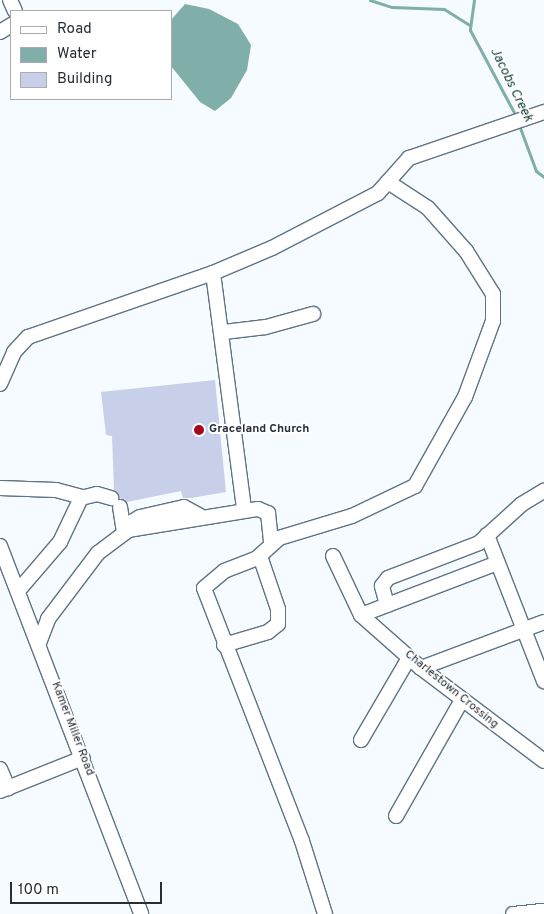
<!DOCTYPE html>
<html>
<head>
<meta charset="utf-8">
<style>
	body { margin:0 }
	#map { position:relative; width:544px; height:914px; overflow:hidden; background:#f6fbff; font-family:Overpass,sans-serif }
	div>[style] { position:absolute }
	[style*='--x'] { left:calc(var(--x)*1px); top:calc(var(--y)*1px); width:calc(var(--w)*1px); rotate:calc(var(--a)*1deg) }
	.water>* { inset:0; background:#80aea8 }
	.stream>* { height:3px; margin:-1.5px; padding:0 1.5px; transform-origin:1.5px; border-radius:1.5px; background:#80aea8 }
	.building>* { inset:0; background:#c8d0e9 }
	.roads { filter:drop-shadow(1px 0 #5f7384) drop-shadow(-1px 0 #5f7384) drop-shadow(0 1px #5f7384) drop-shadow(0 -1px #5f7384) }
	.minor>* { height:14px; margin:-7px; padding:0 7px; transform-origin:7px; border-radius:7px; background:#fff }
	.dots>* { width:14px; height:14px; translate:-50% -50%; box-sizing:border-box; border:2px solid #fff; border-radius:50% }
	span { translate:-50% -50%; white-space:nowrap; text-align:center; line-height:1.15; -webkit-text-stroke:4px #fff; paint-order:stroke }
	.poi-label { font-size:12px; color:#262e36; font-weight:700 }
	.left { translate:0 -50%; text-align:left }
	.street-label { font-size:12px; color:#262e36 }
	.water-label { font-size:14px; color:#103b37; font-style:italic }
	.legend { position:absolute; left:10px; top:10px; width:162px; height:90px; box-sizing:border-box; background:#fff; border:1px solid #a8abaf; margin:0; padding:6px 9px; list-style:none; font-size:15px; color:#262e36 }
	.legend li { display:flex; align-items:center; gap:10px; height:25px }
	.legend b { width:25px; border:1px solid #a8abaf }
	.scale { position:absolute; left:10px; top:882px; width:152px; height:22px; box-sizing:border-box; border:2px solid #262e36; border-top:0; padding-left:6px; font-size:15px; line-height:18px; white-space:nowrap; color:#262e36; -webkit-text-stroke:4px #fff; paint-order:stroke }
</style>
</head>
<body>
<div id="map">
	<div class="water">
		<i style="clip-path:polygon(185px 4px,209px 9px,238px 24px,251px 45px,247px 70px,231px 98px,215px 111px,200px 102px,171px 66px,171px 20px)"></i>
	</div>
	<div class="stream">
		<i style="--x:370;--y:0;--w:23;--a:18"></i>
		<i style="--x:392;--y:7;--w:52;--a:2.2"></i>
		<i style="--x:444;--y:9;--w:31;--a:32"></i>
		<i style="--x:474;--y:0;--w:30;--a:98"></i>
		<i style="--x:470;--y:30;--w:98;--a:61.9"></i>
		<i style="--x:519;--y:125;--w:49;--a:69.7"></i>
		<i style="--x:536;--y:171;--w:10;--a:37"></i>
	</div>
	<div class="building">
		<i style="clip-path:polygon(215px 380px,226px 492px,191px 498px,183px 498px,181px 491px,127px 502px,120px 498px,114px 490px,112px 436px,106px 435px,101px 392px)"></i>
	</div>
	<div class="roads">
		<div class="minor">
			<i style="--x:10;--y:0;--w:12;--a:66"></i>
			<i style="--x:0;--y:32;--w:13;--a:-32"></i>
			<i style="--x:213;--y:273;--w:239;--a:82.5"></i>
			<i style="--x:224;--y:332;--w:42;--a:-6.8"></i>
			<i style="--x:266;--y:327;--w:49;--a:-15.5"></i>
			<i style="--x:0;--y:384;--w:35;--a:-66"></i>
			<i style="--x:14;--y:352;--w:21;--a:-47"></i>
			<i style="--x:28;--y:337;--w:196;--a:-19.1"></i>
			<i style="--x:213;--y:273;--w:64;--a:-23"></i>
			<i style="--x:272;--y:248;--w:119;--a:-27.4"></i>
			<i style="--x:378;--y:193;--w:47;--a:-48.5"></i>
			<i style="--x:409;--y:158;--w:143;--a:-18.8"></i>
			<i style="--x:0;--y:488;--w:56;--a:2"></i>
			<i style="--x:56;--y:490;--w:27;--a:15"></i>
			<i style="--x:120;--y:507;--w:25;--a:81"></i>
			<i style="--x:125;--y:526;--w:17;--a:-31"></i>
			<i style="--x:140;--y:517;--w:45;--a:-12.8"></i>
			<i style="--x:184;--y:507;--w:18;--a:29"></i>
			<i style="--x:487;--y:535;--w:157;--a:68.7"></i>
			<i style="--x:0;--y:546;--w:394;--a:69"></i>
			<i style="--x:333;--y:556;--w:65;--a:64.6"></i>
			<i style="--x:361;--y:615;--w:80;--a:41.5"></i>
			<i style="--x:421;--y:668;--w:154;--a:37.1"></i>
			<i style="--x:18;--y:591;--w:65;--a:-49.4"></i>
			<i style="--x:60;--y:542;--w:49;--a:-64.5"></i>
			<i style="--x:81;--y:498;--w:16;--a:-14"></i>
			<i style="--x:97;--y:494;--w:15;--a:16"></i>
			<i style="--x:387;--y:605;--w:20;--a:-105"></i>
			<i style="--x:382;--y:586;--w:10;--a:-53"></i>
			<i style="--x:388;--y:578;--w:97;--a:-21"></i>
			<i style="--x:479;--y:543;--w:58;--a:-42.2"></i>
			<i style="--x:522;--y:504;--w:26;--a:-31"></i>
			<i style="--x:361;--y:615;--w:146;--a:-20.9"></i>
			<i style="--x:39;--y:643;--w:26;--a:-69"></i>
			<i style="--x:48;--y:619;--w:83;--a:-52.9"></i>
			<i style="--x:98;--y:553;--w:38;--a:-37"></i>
			<i style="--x:128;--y:530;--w:132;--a:-9.2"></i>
			<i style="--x:258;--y:509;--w:11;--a:22"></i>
			<i style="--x:268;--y:513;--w:31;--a:84"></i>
			<i style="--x:224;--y:645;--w:46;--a:-16.5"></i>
			<i style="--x:268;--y:632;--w:13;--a:-39"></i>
			<i style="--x:278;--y:624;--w:15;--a:-90"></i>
			<i style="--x:278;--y:609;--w:56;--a:-108.8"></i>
			<i style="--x:421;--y:668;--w:131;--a:-20.5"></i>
			<i style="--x:361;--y:740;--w:95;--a:-59.7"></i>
			<i style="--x:0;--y:769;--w:21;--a:67"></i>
			<i style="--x:0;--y:791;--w:89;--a:-21.7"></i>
			<i style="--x:396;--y:816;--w:133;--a:-60.4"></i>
			<i style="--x:325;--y:914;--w:77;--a:-107.5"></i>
			<i style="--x:302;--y:841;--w:271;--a:-111.2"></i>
			<i style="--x:204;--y:588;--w:26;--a:-40"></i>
			<i style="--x:224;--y:571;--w:34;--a:-21"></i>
			<i style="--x:256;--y:559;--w:31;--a:-42"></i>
			<i style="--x:279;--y:538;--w:76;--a:-16.8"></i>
			<i style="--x:352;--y:516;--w:70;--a:-25.5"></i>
			<i style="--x:415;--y:486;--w:102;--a:-60.7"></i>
			<i style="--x:465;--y:397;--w:81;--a:-69.8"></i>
			<i style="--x:493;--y:321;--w:27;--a:-90"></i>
			<i style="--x:493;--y:294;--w:51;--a:-122.1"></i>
			<i style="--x:466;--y:251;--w:57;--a:-131.5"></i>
			<i style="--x:428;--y:208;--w:48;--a:-147"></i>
			<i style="--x:513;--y:914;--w:31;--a:-6"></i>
		</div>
	</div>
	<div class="dots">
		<i style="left:199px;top:430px;background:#a4081f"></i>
	</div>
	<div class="poi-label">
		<span class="left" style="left:209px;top:430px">Graceland Church</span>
	</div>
	<div class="street-label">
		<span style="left:451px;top:690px;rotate:39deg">Charlestown Crossing</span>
		<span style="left:72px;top:729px;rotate:69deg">Kamer Miller Road</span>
	</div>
	<div class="water-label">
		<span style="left:511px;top:85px;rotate:64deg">Jacobs Creek</span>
	</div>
	<ul class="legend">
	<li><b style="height:6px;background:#fff"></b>Road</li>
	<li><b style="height:14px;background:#80aea8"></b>Water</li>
	<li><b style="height:14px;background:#c8d0e9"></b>Building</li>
	</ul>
	<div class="scale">100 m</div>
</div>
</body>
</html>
